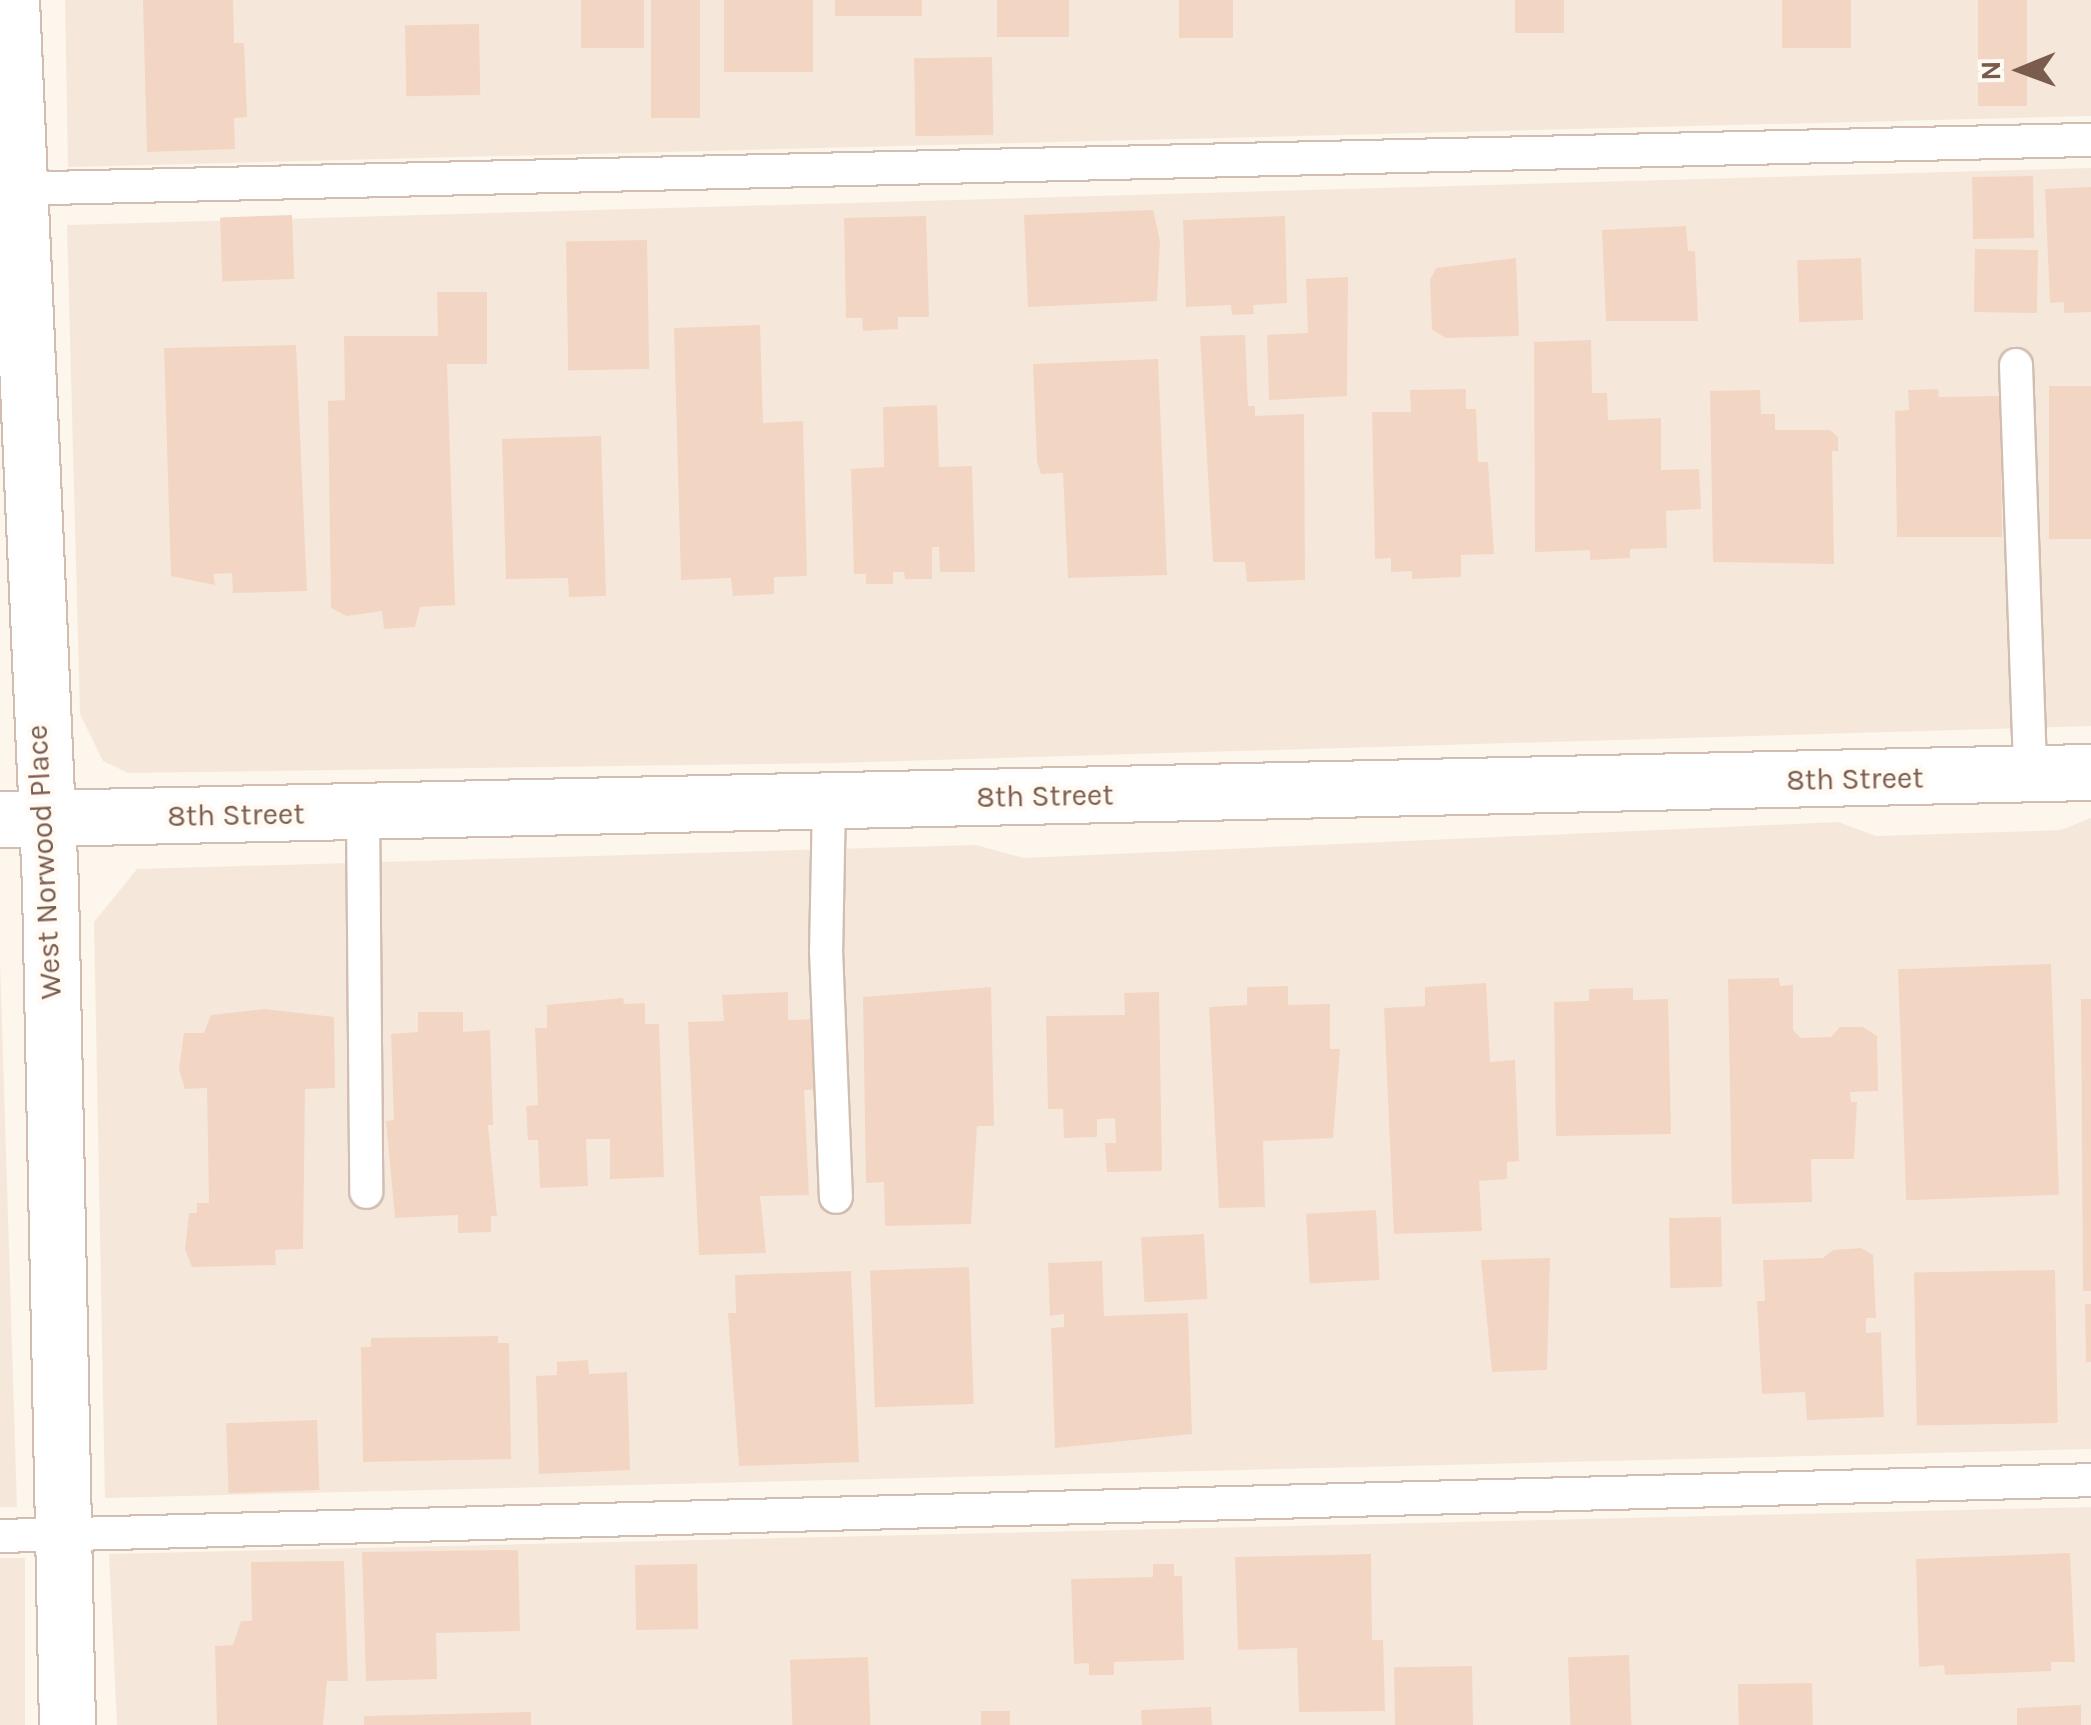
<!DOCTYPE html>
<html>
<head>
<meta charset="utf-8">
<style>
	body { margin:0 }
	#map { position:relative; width:2091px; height:1725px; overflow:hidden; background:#fdf6ec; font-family:Karla,sans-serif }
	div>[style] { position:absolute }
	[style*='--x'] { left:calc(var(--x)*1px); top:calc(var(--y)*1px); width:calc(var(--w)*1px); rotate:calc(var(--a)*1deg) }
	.residential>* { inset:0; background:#f5e8da; transform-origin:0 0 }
	.building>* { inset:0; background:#f3d5c3; transform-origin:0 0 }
	.roads { filter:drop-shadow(2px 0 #d1beb0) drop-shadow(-2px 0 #d1beb0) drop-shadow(0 2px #d1beb0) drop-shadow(0 -2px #d1beb0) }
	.lane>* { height:32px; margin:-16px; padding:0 16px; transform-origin:16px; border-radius:16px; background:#fff }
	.street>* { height:55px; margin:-27.5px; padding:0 27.5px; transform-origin:27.5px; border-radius:27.5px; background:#fff }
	span { translate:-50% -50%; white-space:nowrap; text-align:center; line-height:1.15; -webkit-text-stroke:9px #fffaf3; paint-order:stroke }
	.street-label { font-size:30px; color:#7a5c4d }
	.north { position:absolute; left:1971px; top:20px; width:100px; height:100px; -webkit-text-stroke:8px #fffaf3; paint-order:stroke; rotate:269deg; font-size:28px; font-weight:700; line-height:40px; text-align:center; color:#7a5c4d }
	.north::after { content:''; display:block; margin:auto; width:35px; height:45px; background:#7a5c4d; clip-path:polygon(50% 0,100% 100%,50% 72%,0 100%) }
</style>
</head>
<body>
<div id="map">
	<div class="residential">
		<i style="clip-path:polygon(65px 0,2091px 0,2091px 116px,68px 167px)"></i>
		<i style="clip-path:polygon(2091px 168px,2091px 726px,833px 763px,128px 773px,103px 761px,80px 714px,67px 225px)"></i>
		<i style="clip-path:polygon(2091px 818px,2091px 1449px,105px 1498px,94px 922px,137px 869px,976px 845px,1024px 858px,1838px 822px,1876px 836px,2061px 830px)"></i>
		<i style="clip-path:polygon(0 960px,17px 1507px,0 1507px)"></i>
		<i style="clip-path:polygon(2091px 1507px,2091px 1725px,117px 1725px,109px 1554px)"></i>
		<i style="left:0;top:1558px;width:25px;height:167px"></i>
	</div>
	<div class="building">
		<i style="clip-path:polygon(143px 0,233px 0,234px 43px,244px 43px,247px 117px,234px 118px,235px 149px,147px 152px)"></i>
		<i style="left:581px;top:0;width:63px;height:48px"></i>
		<i style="left:651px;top:0;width:49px;height:118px"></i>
		<i style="left:724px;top:0;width:89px;height:72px"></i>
		<i style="left:835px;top:0;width:87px;height:16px"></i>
		<i style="left:997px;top:0;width:72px;height:37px"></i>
		<i style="left:1179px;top:0;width:54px;height:38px"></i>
		<i style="left:1515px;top:0;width:49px;height:33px"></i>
		<i style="left:1782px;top:0;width:69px;height:48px"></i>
		<i style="left:1978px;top:0;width:49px;height:106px"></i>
		<i style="left:479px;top:24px;width:71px;height:74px;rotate:89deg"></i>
		<i style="left:992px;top:57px;width:78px;height:78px;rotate:89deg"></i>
		<i style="left:2033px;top:176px;width:62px;height:61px;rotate:89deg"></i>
		<i style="clip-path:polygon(2091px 187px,2091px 312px,2064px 313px,2064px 302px,2050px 303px,2045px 189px)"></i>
		<i style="clip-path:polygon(1153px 210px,1160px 241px,1157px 301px,1028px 307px,1024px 215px)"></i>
		<i style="left:292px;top:215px;width:64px;height:72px;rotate:88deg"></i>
		<i style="clip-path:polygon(926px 216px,929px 317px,898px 317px,898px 329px,863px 331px,862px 318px,846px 318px,844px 218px)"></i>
		<i style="clip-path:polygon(1285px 216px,1287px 303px,1253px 305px,1254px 314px,1232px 315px,1231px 305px,1186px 307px,1183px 220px)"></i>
		<i style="clip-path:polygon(1686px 226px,1688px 251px,1695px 251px,1698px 321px,1606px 321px,1602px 230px)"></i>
		<i style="left:647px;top:240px;width:129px;height:81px;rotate:89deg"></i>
		<i style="left:2038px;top:250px;width:63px;height:63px;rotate:91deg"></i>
		<i style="clip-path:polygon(1516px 258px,1519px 336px,1446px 338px,1432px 330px,1430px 280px,1436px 268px)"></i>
		<i style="left:1861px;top:258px;width:62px;height:64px;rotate:88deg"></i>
		<i style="clip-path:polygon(1348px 277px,1347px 396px,1269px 400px,1267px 335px,1308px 333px,1306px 279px)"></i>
		<i style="clip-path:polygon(437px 292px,487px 292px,487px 364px,447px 364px,455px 605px,420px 607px,415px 627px,384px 629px,382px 611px,347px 616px,331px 608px,328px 401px,345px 400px,344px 336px,438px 336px)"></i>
		<i style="clip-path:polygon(760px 325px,763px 423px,803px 421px,807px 576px,774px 577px,774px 594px,733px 596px,731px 578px,681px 580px,674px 328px)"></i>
		<i style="clip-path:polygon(1245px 335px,1248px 406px,1255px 406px,1255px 416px,1304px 414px,1305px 580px,1247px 582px,1245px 562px,1213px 562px,1200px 336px)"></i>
		<i style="clip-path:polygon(1591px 340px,1592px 393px,1607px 393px,1608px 420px,1661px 418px,1661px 470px,1699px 469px,1701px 509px,1666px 511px,1667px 548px,1630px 549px,1630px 558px,1590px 560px,1590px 550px,1535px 552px,1534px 342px)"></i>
		<i style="clip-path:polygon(296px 345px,307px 591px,233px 593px,232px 573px,213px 574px,215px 585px,171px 576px,164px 348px)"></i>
		<i style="clip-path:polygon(1158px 359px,1167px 575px,1068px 578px,1063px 473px,1041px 474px,1037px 461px,1033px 364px)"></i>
		<i style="left:2091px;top:386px;width:153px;height:42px;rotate:90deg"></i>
		<i style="clip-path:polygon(1466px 389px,1466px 409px,1476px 409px,1478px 462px,1488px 462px,1494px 554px,1461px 555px,1461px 577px,1412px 579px,1412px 571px,1391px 572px,1391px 558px,1375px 559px,1372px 412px,1411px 412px,1410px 390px)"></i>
		<i style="clip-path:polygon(1938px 389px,1939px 397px,2000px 396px,2002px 537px,1897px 537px,1895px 411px,1909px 410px,1908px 390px)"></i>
		<i style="clip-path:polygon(1760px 390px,1761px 414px,1775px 414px,1775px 430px,1830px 430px,1838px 437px,1838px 451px,1832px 451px,1834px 564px,1713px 562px,1710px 391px)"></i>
		<i style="clip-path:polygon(937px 405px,939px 467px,972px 466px,975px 572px,940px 572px,939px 547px,932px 547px,932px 579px,905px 579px,904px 572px,893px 572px,893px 584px,866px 584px,866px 574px,854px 574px,851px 469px,884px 467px,883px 407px)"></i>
		<i style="clip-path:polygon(601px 436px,606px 596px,569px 597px,568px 578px,506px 579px,502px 439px)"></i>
		<i style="left:2051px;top:964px;width:231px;height:153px;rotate:88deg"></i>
		<i style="clip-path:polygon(1779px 978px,1780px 986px,1793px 985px,1793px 1030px,1801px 1038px,1831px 1037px,1840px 1027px,1863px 1027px,1877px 1036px,1878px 1091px,1850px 1092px,1851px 1102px,1857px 1102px,1854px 1159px,1811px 1159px,1812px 1202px,1732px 1204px,1728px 979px)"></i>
		<i style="clip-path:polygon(1486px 983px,1490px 1062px,1515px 1060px,1519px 1161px,1507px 1162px,1507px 1179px,1479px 1181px,1482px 1231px,1394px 1234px,1384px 1008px,1425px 1006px,1425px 987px)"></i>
		<i style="clip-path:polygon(1288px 986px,1288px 1005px,1330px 1004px,1330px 1049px,1340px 1049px,1333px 1138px,1263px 1141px,1265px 1207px,1219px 1208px,1209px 1007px,1247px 1005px,1247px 987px)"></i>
		<i style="clip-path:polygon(991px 987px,994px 1126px,977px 1126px,971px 1224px,885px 1226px,884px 1182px,866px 1183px,863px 997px)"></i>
		<i style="clip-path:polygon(1633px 988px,1633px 1000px,1668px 999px,1671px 1134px,1556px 1136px,1554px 1002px,1589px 1001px,1589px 989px)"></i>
		<i style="clip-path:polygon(788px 992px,788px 1020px,823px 1019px,826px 1089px,804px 1090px,809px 1195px,760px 1196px,766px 1253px,699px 1255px,688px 1022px,724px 1021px,722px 995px)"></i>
		<i style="clip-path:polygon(1159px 992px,1162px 1171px,1107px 1172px,1105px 1143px,1116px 1143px,1115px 1118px,1097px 1119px,1097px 1137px,1064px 1138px,1063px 1109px,1048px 1109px,1046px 1016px,1125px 1015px,1124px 993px)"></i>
		<i style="clip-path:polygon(623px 998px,624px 1004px,645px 1003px,645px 1024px,659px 1024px,664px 1177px,610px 1179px,610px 1139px,586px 1139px,588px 1186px,540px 1188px,538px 1140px,528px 1140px,526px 1106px,538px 1105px,535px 1028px,547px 1028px,547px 1005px)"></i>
		<i style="clip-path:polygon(2081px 999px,2091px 999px,2091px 1291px,2083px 1291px)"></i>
		<i style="clip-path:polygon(264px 1009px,334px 1017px,335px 1088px,305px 1089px,303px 1249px,275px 1250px,276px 1265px,192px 1267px,185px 1249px,189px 1213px,197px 1213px,197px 1203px,209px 1203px,207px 1088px,185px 1089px,179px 1070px,184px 1033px,204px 1033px,211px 1015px)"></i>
		<i style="clip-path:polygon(418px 1012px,463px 1012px,463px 1032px,490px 1030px,493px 1125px,488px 1125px,497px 1216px,491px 1216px,491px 1232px,458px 1233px,458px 1215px,395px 1218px,386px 1121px,394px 1120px,391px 1034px,418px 1032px)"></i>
		<i style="left:1376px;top:1210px;width:70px;height:70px;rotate:87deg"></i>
		<i style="left:1721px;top:1217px;width:70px;height:52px;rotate:89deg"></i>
		<i style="left:1204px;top:1234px;width:65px;height:63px;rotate:87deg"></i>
		<i style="clip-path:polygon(1861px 1248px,1873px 1255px,1876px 1318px,1866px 1318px,1866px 1333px,1881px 1332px,1884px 1417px,1807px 1420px,1805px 1392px,1762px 1394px,1757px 1301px,1765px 1301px,1763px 1260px,1823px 1258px,1833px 1250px)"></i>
		<i style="clip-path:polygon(1550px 1258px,1547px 1370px,1492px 1372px,1481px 1260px)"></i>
		<i style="clip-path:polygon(1102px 1261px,1104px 1316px,1188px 1313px,1192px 1434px,1055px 1448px,1051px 1328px,1064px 1327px,1064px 1314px,1050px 1316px,1048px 1263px)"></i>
		<i style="left:969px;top:1267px;width:137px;height:99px;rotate:88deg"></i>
		<i style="left:2055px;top:1270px;width:153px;height:141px;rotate:89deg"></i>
		<i style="clip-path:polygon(851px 1271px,859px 1462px,739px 1466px,728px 1313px,736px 1313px,735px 1275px)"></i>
		<i style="clip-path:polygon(2085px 1304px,2091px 1304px,2091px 1362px,2086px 1362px)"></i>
		<i style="clip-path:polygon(498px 1336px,498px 1343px,509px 1343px,511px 1459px,363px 1462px,361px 1347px,371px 1347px,371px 1338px)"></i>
		<i style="clip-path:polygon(588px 1360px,589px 1374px,627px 1372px,630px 1470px,539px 1474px,536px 1376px,557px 1375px,557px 1362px)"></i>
		<i style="left:317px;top:1420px;width:70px;height:91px;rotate:88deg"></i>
		<i style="clip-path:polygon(518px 1550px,520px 1631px,436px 1633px,437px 1679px,366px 1681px,362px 1552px)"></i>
		<i style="clip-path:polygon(2070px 1553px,2075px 1662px,2051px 1662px,2051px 1671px,1945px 1675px,1944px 1665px,1919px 1667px,1916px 1559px)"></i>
		<i style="clip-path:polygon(1371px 1554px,1372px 1640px,1383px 1640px,1385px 1711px,1299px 1712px,1297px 1648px,1238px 1650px,1235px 1557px)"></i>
		<i style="clip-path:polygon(344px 1561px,348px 1681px,327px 1681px,323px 1725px,217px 1725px,215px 1646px,233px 1645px,241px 1621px,252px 1621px,251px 1562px)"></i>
		<i style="left:697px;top:1564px;width:65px;height:62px;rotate:89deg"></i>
		<i style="clip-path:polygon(1153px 1564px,1174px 1564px,1174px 1576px,1182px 1576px,1184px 1660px,1114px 1662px,1114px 1675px,1089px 1675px,1089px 1663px,1074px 1664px,1071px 1579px,1153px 1577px)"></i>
		<i style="left:1629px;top:1655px;width:70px;height:61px;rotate:88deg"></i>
		<i style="left:868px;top:1657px;width:68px;height:78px;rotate:88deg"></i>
		<i style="left:1472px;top:1666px;width:59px;height:78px;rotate:89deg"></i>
		<i style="left:1812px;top:1683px;width:42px;height:74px;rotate:89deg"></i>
		<i style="clip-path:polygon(2081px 1705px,2081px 1725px,2017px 1725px,2017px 1708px)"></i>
		<i style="clip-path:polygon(1211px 1707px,1212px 1725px,1142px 1725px,1141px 1710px)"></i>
		<i style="left:1010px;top:1711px;width:14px;height:29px;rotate:90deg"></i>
		<i style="clip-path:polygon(531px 1712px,531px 1725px,364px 1725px,364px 1716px)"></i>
	</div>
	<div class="roads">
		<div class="lane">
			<i style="--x:6;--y:189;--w:2086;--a:-1.35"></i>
			<i style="--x:2016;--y:365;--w:410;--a:88"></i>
			<i style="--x:829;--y:800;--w:150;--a:91.1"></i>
			<i style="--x:826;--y:950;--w:247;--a:87.7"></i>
			<i style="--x:363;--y:812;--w:380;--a:89.5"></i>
			<i style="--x:0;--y:1536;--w:2092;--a:-1.53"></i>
		</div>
		<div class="street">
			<i style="--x:11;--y:0;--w:888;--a:87.48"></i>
			<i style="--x:50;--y:887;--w:838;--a:88.84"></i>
			<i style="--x:0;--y:819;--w:2092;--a:-1.29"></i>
		</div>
	</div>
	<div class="street-label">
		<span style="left:1855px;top:779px;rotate:-1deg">8th Street</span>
		<span style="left:1045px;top:796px;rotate:-1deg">8th Street</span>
		<span style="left:236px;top:815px;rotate:-1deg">8th Street</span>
		<span style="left:44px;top:862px;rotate:-93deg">West Norwood Place</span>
	</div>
	<div class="north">N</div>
</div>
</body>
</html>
